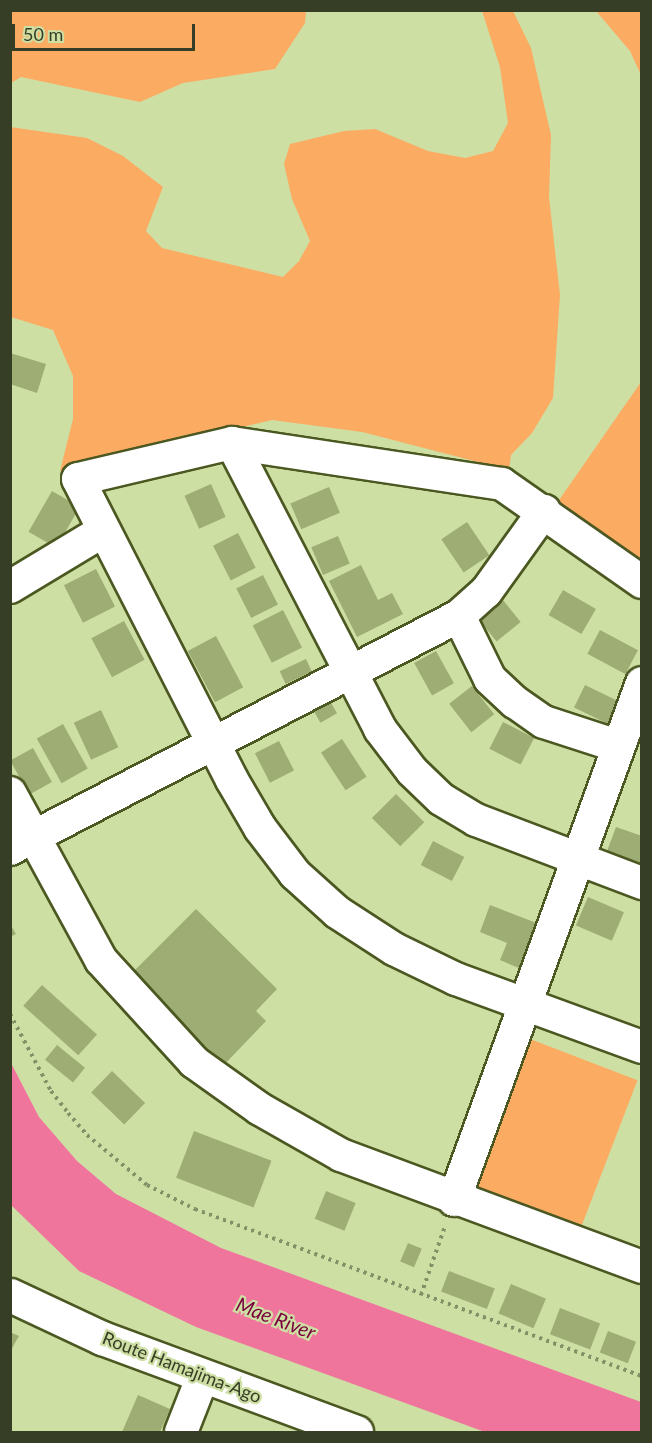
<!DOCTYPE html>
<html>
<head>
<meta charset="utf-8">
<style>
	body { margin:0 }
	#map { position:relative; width:652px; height:1443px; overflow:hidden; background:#cedfa4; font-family:Lato,sans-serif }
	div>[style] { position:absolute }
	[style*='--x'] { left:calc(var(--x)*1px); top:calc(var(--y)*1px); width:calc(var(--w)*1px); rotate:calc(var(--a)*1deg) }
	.green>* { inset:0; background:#fcab63; transform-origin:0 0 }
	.water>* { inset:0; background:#f0759d }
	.building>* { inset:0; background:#9dad74; transform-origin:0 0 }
	.path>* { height:4px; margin-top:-2px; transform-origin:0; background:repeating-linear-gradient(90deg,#849066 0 3px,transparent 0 7.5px) }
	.roads { filter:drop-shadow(2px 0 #4b5821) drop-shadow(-2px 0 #4b5821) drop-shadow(0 2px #4b5821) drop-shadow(0 -2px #4b5821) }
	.minor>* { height:32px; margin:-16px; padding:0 16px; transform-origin:16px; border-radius:16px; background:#fff }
	.major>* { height:33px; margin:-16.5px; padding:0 16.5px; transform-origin:16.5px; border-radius:16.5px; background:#fff }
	span { translate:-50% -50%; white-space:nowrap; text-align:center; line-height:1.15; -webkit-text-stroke:4.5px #cedfa4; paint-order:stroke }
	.street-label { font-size:18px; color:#373e26 }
	.water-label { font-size:20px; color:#79023c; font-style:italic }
	.frame { position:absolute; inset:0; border:12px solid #373e26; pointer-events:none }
	.scale { position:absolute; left:12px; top:24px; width:183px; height:27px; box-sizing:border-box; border:3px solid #373e26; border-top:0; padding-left:8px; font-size:18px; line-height:21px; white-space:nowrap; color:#373e26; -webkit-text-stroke:4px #cedfa4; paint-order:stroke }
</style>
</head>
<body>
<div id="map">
	<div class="green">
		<i style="clip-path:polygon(11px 10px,306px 10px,306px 11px,305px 23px,275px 69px,183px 83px,140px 102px,21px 77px,11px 83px)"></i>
		<i style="clip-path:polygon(482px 11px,513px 11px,531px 48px,551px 135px,549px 197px,560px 295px,553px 398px,532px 433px,511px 455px,509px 470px,362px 432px,272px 420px,60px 471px,73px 419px,73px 376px,53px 330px,11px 317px,10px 127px,87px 138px,123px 156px,163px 187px,146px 231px,162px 248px,283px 277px,299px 261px,310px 241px,292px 199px,284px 164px,290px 144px,344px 131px,375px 129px,428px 151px,465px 158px,493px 151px,508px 123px,500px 67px)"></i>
		<i style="clip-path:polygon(596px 11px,641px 11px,641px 75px,630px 51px)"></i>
		<i style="clip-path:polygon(641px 382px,641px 560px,557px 503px)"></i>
		<i style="left:517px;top:1034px;width:129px;height:186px;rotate:21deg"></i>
	</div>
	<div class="water">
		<i style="clip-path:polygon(11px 1063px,39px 1117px,77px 1161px,116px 1194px,221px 1248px,641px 1402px,641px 1432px,485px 1432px,196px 1327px,79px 1271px,11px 1205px)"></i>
	</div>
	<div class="building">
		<i style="clip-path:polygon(10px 353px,46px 364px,37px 393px,10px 384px)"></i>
		<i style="left:211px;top:484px;width:36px;height:29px;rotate:66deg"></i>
		<i style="left:329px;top:487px;width:28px;height:42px;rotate:67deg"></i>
		<i style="left:52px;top:491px;width:32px;height:47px;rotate:30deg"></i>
		<i style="left:467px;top:522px;width:40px;height:31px;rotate:56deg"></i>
		<i style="left:238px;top:533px;width:39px;height:28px;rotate:63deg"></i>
		<i style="left:338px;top:536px;width:30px;height:29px;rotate:67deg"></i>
		<i style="clip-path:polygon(361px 565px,378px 600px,392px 593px,403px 614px,357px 637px,329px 581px)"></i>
		<i style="left:96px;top:569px;width:42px;height:36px;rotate:63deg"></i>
		<i style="left:263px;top:575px;width:33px;height:30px;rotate:63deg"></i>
		<i style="left:563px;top:590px;width:38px;height:29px;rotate:30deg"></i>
		<i style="left:498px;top:594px;width:36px;height:31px;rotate:51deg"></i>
		<i style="left:283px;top:610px;width:42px;height:34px;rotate:63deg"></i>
		<i style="left:124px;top:621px;width:44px;height:37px;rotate:62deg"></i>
		<i style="left:600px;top:630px;width:43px;height:27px;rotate:28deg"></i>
		<i style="left:216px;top:636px;width:58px;height:32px;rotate:62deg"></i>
		<i style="left:436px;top:651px;width:37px;height:25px;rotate:61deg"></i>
		<i style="left:306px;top:659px;width:14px;height:29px;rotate:65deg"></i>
		<i style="left:585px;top:685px;width:39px;height:25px;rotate:26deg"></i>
		<i style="left:472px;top:686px;width:36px;height:29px;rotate:52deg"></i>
		<i style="left:327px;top:696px;width:20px;height:19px;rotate:60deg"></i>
		<i style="left:101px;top:710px;width:41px;height:30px;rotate:65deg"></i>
		<i style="left:503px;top:722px;width:35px;height:30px;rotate:27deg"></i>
		<i style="left:63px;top:724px;width:51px;height:30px;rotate:61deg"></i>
		<i style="left:342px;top:739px;width:45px;height:25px;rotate:57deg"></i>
		<i style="left:279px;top:741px;width:33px;height:27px;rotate:63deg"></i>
		<i style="left:33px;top:748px;width:39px;height:26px;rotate:61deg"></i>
		<i style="left:396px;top:794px;width:40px;height:34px;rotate:45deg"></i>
		<i style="clip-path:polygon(616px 827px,642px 836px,642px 867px,606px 854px)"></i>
		<i style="left:433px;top:841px;width:35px;height:27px;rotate:27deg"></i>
		<i style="left:588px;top:897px;width:39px;height:31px;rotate:23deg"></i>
		<i style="clip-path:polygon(490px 905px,539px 924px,521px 969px,500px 960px,507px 943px,480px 932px)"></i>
		<i style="clip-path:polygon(196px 909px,277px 989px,256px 1011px,266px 1021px,219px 1070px,126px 979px)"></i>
		<i style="clip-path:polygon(10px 924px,16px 934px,10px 937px)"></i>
		<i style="left:42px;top:985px;width:74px;height:28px;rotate:42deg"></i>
		<i style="left:57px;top:1045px;width:36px;height:19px;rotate:39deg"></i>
		<i style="left:112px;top:1071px;width:46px;height:30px;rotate:44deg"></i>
		<i style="left:194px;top:1131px;width:83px;height:50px;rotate:21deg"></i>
		<i style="left:326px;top:1191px;width:32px;height:30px;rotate:22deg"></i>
		<i style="left:408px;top:1243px;width:15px;height:20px;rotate:23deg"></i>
		<i style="left:449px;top:1271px;width:49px;height:22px;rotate:21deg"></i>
		<i style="left:511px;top:1284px;width:38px;height:32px;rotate:23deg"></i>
		<i style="left:560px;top:1308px;width:43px;height:28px;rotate:21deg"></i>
		<i style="left:608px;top:1331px;width:30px;height:23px;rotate:21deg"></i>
		<i style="clip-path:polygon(10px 1332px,19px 1336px,10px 1352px)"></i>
		<i style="clip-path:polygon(138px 1395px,170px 1409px,160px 1432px,122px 1432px)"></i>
	</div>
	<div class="path">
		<i style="--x:10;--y:1014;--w:87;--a:62"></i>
		<i style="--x:51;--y:1091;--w:28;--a:52"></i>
		<i style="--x:68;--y:1113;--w:29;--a:49"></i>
		<i style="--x:87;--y:1135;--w:78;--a:39.8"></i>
		<i style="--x:147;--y:1185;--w:54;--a:26.6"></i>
		<i style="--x:195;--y:1209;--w:477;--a:20.5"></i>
		<i style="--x:421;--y:1295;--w:73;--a:-70.8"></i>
	</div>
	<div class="roads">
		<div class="minor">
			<i style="--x:232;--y:443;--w:322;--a:62.6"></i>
			<i style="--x:380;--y:729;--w:53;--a:52.7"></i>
			<i style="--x:412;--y:771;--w:40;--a:44"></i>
			<i style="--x:441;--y:799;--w:41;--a:31"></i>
			<i style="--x:476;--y:820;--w:178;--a:20.8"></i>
			<i style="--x:642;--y:582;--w:171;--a:-145"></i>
			<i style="--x:502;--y:484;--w:273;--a:-171.4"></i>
			<i style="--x:232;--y:443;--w:158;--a:166.8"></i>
			<i style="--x:78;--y:479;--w:338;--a:62.9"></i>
			<i style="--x:232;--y:780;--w:56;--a:59.7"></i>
			<i style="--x:260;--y:828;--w:58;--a:52.7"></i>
			<i style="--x:295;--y:874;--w:57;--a:42.1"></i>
			<i style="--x:337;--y:912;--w:68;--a:33"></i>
			<i style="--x:394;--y:949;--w:69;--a:25.8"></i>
			<i style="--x:456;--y:979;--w:198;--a:20.1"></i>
			<i style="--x:10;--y:587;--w:109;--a:-31.1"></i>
			<i style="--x:459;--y:616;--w:70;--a:63.8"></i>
			<i style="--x:490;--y:679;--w:34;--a:43"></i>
			<i style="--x:515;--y:702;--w:35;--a:35"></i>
			<i style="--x:544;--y:722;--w:78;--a:18"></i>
			<i style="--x:10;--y:793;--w:190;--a:61.4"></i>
			<i style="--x:101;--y:960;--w:138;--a:47.6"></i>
			<i style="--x:194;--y:1062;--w:81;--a:35.5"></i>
			<i style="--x:260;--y:1109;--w:93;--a:29.6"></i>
			<i style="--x:341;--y:1155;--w:321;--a:20.4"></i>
			<i style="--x:10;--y:849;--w:506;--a:-27.43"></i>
			<i style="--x:459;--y:616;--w:36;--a:-42"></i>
			<i style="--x:486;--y:592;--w:100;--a:-54.4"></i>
			<i style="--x:454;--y:1200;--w:550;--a:-70.02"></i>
			<i style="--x:181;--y:1432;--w:60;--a:-68.6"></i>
		</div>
		<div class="major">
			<i style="--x:10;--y:1295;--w:102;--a:25.1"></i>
			<i style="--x:102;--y:1338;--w:271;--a:20.3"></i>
		</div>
	</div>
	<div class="street-label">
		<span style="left:182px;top:1367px;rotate:21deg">Route Hamajima-Ago</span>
	</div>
	<div class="water-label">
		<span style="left:276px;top:1318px;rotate:21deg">Mae River</span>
	</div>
	<div class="frame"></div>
	<div class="scale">50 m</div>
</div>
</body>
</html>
